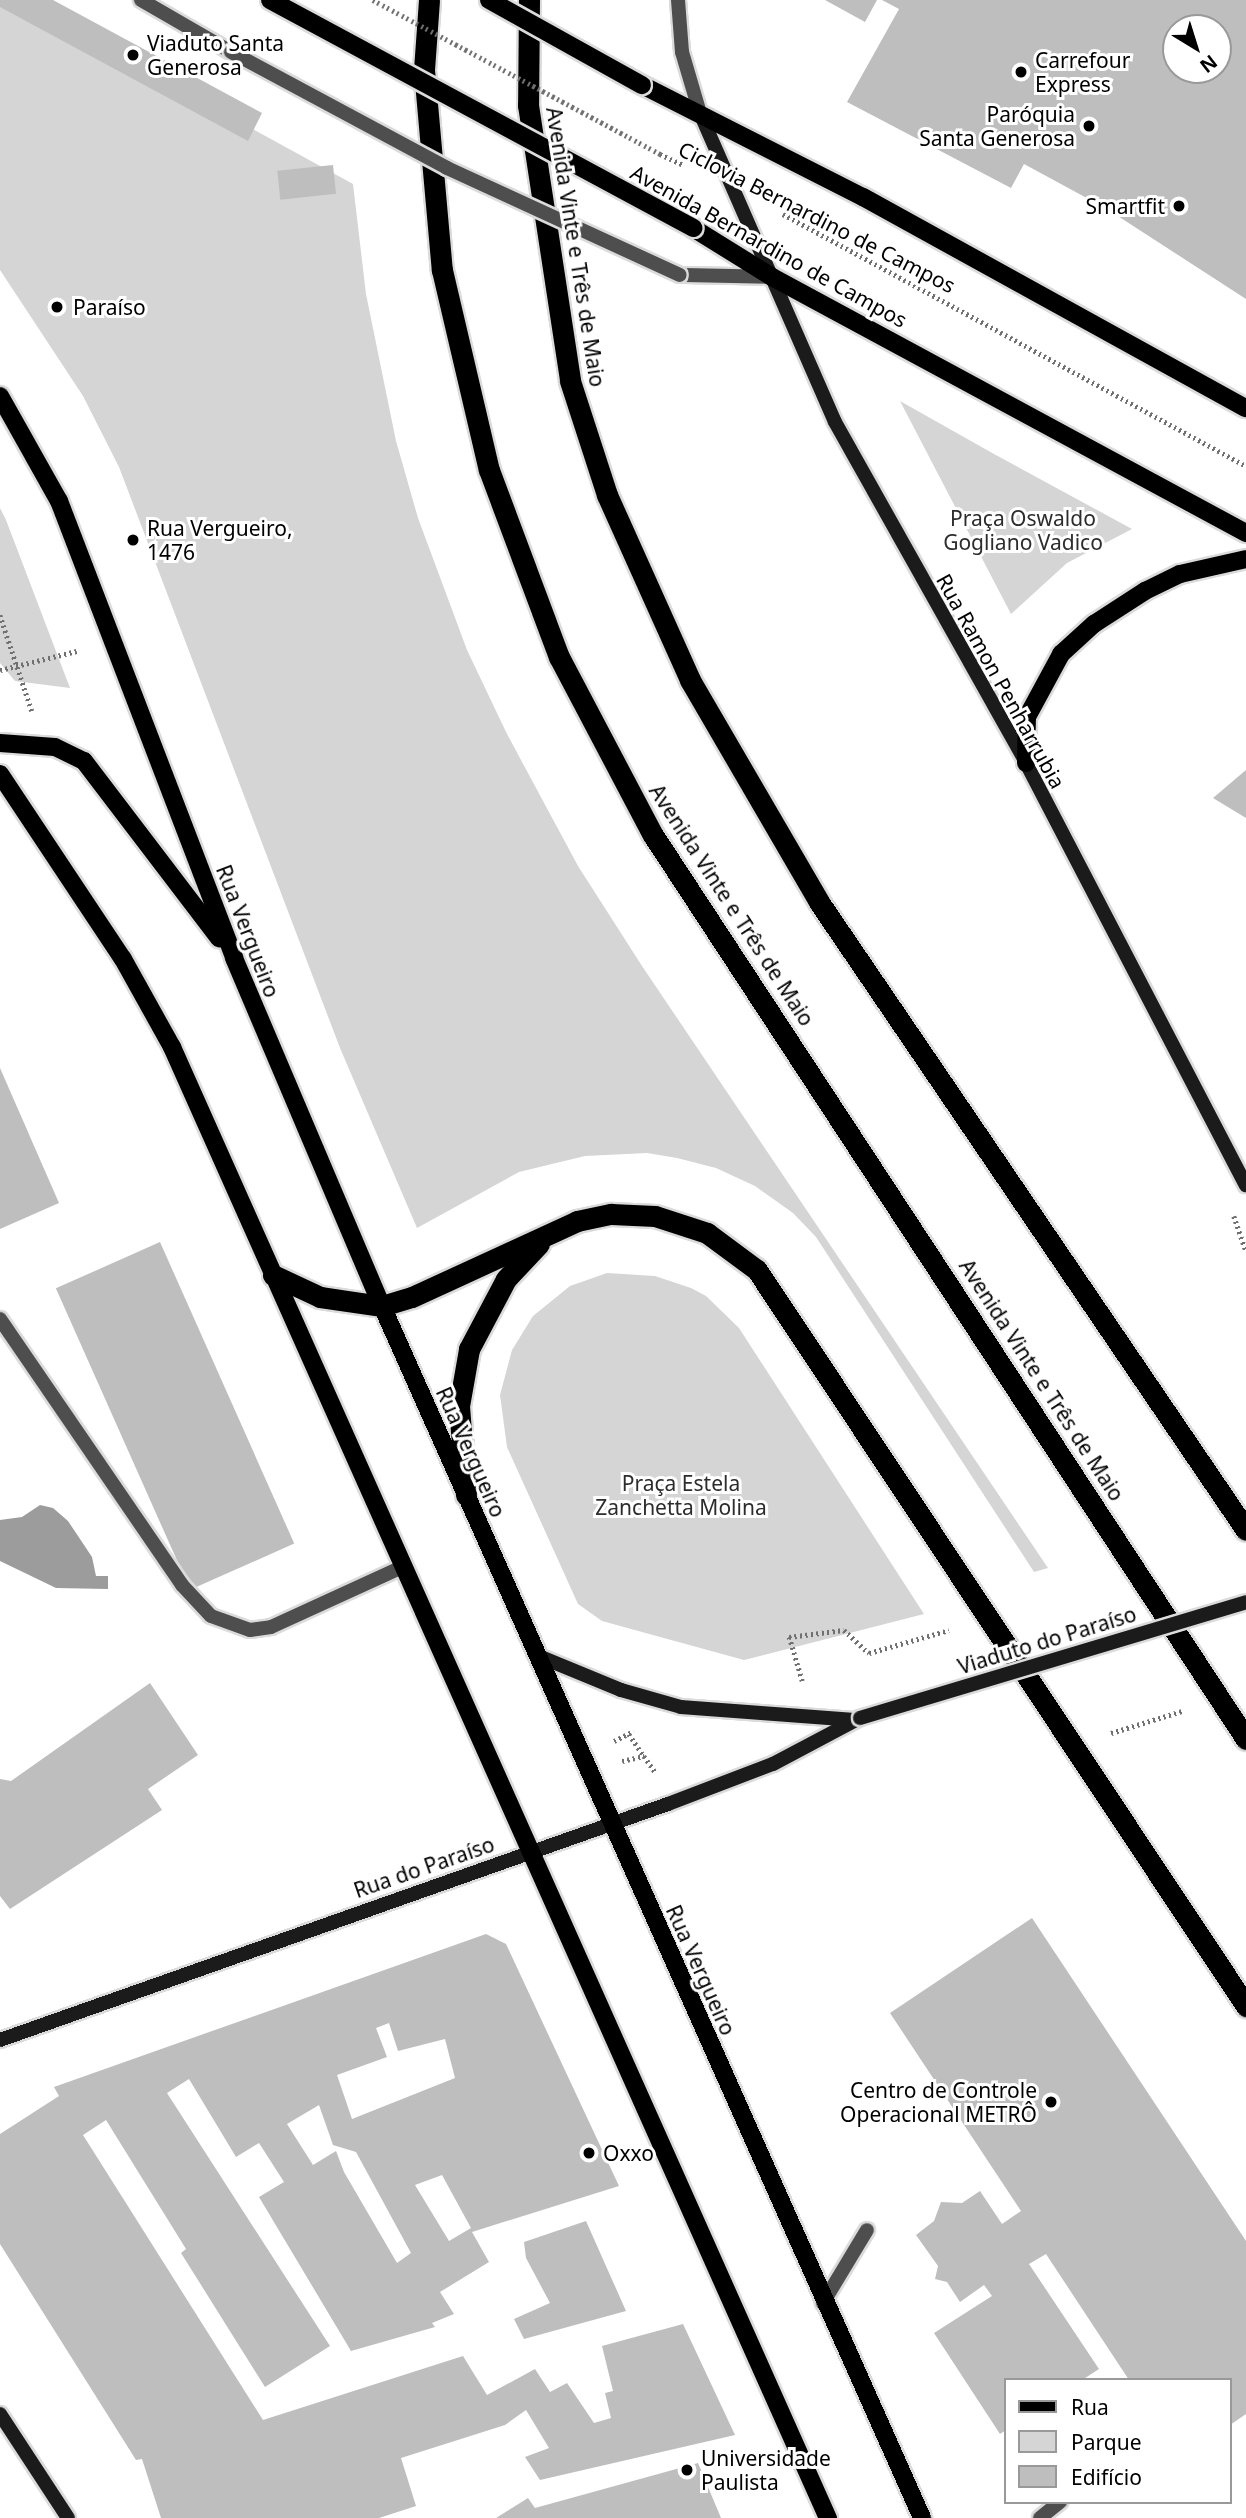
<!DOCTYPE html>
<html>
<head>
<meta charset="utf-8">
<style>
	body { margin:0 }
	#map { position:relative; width:1246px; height:2518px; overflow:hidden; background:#fff; font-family:"Noto Sans",sans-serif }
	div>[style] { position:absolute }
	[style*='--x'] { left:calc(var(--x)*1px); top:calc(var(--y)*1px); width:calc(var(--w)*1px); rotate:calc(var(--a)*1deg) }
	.green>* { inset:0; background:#d5d5d5 }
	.water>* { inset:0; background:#9c9c9c }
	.building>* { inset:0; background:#bebebe; transform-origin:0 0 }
	.path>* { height:4.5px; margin-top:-2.25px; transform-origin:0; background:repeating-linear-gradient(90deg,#707070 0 2px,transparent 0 5.5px) }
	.roads { filter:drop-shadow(2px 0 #dbdbdb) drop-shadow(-2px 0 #dbdbdb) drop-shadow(0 2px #dbdbdb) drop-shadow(0 -2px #dbdbdb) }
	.lane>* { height:14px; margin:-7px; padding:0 7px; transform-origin:7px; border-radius:7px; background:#4e4e4e }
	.street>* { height:14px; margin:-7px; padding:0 7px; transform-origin:7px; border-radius:7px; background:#4e4e4e }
	.secondary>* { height:14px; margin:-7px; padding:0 7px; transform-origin:7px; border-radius:7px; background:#1b1b1b }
	.primary>* { height:18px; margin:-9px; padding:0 9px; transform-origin:9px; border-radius:9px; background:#000 }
	.highway>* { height:21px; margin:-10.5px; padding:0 10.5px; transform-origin:10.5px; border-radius:10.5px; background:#000 }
	.path-bridge>* { height:4.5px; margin-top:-2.25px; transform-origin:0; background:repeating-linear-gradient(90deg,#707070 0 2px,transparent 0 5.5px) }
	.bridges { filter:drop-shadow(2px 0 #dbdbdb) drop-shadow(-2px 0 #dbdbdb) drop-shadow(0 2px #dbdbdb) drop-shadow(0 -2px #dbdbdb) }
	.lane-bridge>* { height:14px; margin:-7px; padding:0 7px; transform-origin:7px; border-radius:7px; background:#4e4e4e }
	.secondary-bridge>* { height:14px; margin:-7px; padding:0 7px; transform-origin:7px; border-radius:7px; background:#1b1b1b }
	.primary-bridge>* { height:18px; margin:-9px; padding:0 9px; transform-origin:9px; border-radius:9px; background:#000 }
	.dots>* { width:19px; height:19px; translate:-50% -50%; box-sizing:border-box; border:4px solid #fff; border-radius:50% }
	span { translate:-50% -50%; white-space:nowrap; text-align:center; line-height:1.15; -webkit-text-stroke:6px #fff; paint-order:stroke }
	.poi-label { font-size:21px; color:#000 }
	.left { translate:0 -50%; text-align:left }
	.right { translate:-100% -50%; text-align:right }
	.street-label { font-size:21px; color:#000 }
	.park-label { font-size:21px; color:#2c2c2c }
	.legend { position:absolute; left:1004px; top:2378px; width:228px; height:126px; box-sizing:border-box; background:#fff; border:2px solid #999; margin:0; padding:9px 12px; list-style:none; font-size:21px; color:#000 }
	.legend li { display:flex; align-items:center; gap:14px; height:35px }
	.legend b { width:35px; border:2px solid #999 }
	.north { position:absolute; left:1162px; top:14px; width:70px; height:70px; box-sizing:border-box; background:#fff; border:2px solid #999; border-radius:50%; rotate:142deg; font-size:19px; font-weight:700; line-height:28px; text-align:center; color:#000 }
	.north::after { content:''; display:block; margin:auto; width:24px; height:32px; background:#000; clip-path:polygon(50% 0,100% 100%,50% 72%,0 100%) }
</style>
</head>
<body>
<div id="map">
	<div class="green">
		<i style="clip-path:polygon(0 0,180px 89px,353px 184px,366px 294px,396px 441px,418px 518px,467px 650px,507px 734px,578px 866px,642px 966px,1048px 1568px,1034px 1572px,816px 1237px,793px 1213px,755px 1186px,716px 1168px,677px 1158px,647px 1153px,585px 1156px,519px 1172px,417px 1228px,340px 1048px,119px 467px,83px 396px,0 270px)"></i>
		<i style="clip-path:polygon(900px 401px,994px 454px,1132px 529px,1067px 563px,1011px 614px)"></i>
		<i style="clip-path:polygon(0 508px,6px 520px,70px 688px,15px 681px,0 663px)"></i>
		<i style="clip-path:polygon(607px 1273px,655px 1276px,691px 1288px,706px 1296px,739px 1328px,924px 1614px,744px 1660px,602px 1621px,578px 1604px,507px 1447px,500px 1395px,512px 1350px,533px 1316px,570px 1286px)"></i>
	</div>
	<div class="water">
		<i style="clip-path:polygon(40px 1505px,53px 1508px,68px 1521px,92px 1557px,96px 1576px,108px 1576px,108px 1589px,56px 1588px,0 1561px,0 1520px,22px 1517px)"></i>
	</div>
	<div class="building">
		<i style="clip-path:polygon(0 0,53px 0,262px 113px,248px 141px,0 7px)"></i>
		<i style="clip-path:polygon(825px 0,877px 0,865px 22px)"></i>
		<i style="clip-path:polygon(evenodd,882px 0,1246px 0,1246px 299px,1107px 209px,1024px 164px,1011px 188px,847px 102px,899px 9px,882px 0,1176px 28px,1218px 28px,1218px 70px,1176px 70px,1176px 28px)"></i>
		<i style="left:333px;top:165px;width:29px;height:56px;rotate:84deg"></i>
		<i style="clip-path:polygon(1246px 770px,1246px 818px,1213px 798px)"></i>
		<i style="clip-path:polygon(0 1068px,59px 1203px,0 1229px)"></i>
		<i style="left:160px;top:1242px;width:330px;height:114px;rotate:66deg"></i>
		<i style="clip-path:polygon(150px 1683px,198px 1755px,148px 1789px,162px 1810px,10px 1909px,0 1896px,0 1779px,11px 1781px)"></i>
		<i style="clip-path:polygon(1032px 1918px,1246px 2241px,1246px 2414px,1230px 2425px,1230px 2380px,1129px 2380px,1046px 2254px,1029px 2264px,1099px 2369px,1082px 2380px,1006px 2380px,1006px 2430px,1000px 2434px,934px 2333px,992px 2296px,984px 2285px,960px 2302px,947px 2282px,935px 2279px,938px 2266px,916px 2235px,934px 2221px,941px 2202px,962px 2203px,980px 2191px,1002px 2224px,1021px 2211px,890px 2013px)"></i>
		<i style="clip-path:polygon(evenodd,486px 1934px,506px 1944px,619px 2186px,472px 2232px,489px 2262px,440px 2292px,454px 2314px,432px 2323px,435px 2327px,351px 2351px,259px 2197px,284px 2182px,259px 2143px,236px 2157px,189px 2079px,167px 2093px,330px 2346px,265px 2387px,181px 2253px,186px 2249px,106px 2120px,83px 2135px,263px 2420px,463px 2356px,487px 2395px,535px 2369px,550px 2392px,567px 2383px,594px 2423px,611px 2418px,605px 2393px,613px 2391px,602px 2346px,683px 2324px,735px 2435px,540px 2480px,525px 2457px,549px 2448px,526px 2410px,505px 2425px,401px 2458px,416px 2506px,379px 2518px,161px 2518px,142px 2459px,136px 2460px,0 2244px,0 2134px,59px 2096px,54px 2087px,486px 1934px,389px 2023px,398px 2051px,445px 2039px,455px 2078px,352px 2119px,337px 2075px,387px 2057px,376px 2028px,389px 2023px,486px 1934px,319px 2105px,333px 2145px,356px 2152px,411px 2253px,397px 2263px,344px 2172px,336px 2151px,313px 2165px,287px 2124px,319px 2105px,486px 1934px,442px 2175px,471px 2228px,449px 2241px,415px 2185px,442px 2175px)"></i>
		<i style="clip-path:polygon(586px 2221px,626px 2311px,524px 2339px,514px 2319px,550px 2303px,526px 2258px,524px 2242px)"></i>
		<i style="clip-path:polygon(698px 2463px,721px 2518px,496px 2518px,528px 2498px,535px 2508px)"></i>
	</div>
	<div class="path">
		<i style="--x:660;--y:154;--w:26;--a:25"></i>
		<i style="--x:783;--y:214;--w:527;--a:28.56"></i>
		<i style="--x:0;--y:615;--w:101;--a:71.6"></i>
		<i style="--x:0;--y:670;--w:79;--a:-13.9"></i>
		<i style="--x:1234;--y:1216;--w:37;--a:71"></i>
		<i style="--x:802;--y:1681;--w:46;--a:-106.5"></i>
		<i style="--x:789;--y:1637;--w:55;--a:-7.3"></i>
		<i style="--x:844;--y:1630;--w:34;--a:43"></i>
		<i style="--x:869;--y:1653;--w:83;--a:-16"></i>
		<i style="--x:1111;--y:1733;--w:74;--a:-17.2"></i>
		<i style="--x:629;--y:1734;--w:27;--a:56"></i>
		<i style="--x:614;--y:1741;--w:22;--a:-27"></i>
		<i style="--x:622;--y:1761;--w:23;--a:-13"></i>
		<i style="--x:644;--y:1756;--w:19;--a:55"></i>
	</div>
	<div class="roads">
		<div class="lane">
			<i style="--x:141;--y:0;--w:104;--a:30"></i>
			<i style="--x:680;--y:275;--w:92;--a:1.2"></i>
			<i style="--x:0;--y:1319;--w:322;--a:55.6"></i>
			<i style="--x:182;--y:1585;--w:42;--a:46.9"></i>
			<i style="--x:211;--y:1616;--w:41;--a:19.7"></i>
			<i style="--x:250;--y:1630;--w:21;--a:-8"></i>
			<i style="--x:271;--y:1627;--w:144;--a:-24.6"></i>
			<i style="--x:823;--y:2303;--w:85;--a:-58.9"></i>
			<i style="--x:1040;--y:2518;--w:26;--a:-39"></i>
		</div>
		<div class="street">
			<i style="--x:678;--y:0;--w:52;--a:85.6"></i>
			<i style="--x:682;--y:52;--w:64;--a:73.6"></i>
		</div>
		<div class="secondary">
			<i style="--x:700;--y:113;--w:337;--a:66.4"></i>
			<i style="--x:835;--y:422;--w:391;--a:60.7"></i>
			<i style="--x:1026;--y:763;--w:476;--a:62.5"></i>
			<i style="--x:536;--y:1655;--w:92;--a:22.4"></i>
			<i style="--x:621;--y:1690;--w:62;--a:15.8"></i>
			<i style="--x:681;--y:1707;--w:174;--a:4.3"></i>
			<i style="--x:0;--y:2040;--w:708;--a:-19.46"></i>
			<i style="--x:668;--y:1804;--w:112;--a:-20.9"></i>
			<i style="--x:773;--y:1764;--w:98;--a:-27.9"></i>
			<i style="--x:0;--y:2414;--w:124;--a:56.8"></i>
		</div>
		<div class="primary">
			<i style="--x:642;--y:85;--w:248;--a:26.9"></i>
			<i style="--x:863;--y:197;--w:437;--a:28.9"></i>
			<i style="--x:693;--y:228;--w:93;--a:31.8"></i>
			<i style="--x:772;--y:277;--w:539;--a:28.37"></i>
			<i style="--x:0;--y:396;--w:120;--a:60.7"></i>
			<i style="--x:59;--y:501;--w:489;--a:69"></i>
			<i style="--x:234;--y:958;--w:378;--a:67"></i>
			<i style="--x:382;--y:1306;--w:1327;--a:65.98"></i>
			<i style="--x:0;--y:743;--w:55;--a:4.2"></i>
			<i style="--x:55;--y:747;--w:32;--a:26"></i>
			<i style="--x:84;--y:761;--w:223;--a:52.7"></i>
			<i style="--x:1026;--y:763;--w:46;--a:-88.8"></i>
			<i style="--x:1027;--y:717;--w:72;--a:-61.6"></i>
			<i style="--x:1061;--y:654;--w:45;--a:-42.3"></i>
			<i style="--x:1094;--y:624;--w:61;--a:-32.9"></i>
			<i style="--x:1145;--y:591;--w:39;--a:-26"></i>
			<i style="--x:1180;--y:574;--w:68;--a:-12.8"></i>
			<i style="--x:0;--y:774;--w:222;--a:56.4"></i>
			<i style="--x:123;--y:959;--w:101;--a:60.9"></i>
			<i style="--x:172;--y:1047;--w:1611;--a:65.97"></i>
		</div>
		<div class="highway">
			<i style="--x:429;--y:0;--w:70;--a:94.1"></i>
			<i style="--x:424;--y:70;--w:201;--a:84.9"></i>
			<i style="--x:442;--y:270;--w:205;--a:76.8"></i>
			<i style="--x:489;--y:470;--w:200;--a:69.5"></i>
			<i style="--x:559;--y:657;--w:201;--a:62.2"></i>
			<i style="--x:653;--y:835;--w:1081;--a:56.74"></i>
			<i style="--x:529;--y:0;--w:105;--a:90.5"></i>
			<i style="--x:528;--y:105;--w:279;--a:81.3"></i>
			<i style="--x:570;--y:381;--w:120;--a:72"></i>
			<i style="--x:607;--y:495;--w:203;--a:65.8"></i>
			<i style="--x:690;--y:680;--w:257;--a:59.8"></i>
			<i style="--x:819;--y:902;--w:759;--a:55.79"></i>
			<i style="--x:273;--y:1275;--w:52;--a:25.1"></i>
			<i style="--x:320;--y:1297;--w:63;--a:8.3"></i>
			<i style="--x:382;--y:1306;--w:31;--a:-17"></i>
			<i style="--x:412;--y:1297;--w:182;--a:-24.7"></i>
			<i style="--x:577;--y:1221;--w:35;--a:-12"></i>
			<i style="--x:611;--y:1214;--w:44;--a:2.6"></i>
			<i style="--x:655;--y:1216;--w:55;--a:18.1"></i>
			<i style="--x:707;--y:1233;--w:62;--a:36.5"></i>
			<i style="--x:757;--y:1270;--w:884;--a:56.4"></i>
			<i style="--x:466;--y:1495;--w:89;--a:-94.5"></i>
			<i style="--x:459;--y:1406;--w:58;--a:-80"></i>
			<i style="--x:469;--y:1349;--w:79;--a:-62.1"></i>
			<i style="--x:506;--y:1279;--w:48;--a:-46.7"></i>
		</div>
	</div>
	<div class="path-bridge">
		<i style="--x:373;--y:0;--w:326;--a:28.2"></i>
	</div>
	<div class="bridges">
		<div class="lane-bridge">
			<i style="--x:231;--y:52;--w:245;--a:28.2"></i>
			<i style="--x:447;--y:168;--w:256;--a:24.7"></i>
		</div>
		<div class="secondary-bridge">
			<i style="--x:860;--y:1718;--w:403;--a:-16.7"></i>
		</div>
		<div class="primary-bridge">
			<i style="--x:270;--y:0;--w:481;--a:28.3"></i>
			<i style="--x:489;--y:0;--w:175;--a:29.1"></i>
		</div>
	</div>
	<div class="dots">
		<i style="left:133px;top:55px;background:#000"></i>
		<i style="left:1021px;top:72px;background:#000"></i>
		<i style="left:1089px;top:126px;background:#000"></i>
		<i style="left:1179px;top:206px;background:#000"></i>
		<i style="left:57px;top:307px;background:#000"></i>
		<i style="left:133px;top:540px;background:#000"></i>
		<i style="left:1051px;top:2102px;background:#000"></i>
		<i style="left:589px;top:2153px;background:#000"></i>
		<i style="left:687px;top:2470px;background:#000"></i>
	</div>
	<div class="poi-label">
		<span class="left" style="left:147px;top:55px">Viaduto Santa<br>Generosa</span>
		<span class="left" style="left:1035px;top:72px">Carrefour<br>Express</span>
		<span class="right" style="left:1075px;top:126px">Paróquia<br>Santa Generosa</span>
		<span class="right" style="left:1165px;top:206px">Smartfit</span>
		<span class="left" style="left:73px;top:307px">Paraíso</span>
		<span class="left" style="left:147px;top:540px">Rua Vergueiro,<br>1476</span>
		<span class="right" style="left:1037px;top:2102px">Centro de Controle<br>Operacional METRÔ</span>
		<span class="left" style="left:603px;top:2153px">Oxxo</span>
		<span class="left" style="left:701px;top:2470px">Universidade<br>Paulista</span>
	</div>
	<div class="street-label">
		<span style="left:817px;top:217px;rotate:27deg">Ciclovia Bernardino de Campos</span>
		<span style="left:769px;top:246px;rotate:29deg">Avenida Bernardino de Campos</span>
		<span style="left:576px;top:247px;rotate:81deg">Avenida Vinte e Três de Maio</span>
		<span style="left:1001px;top:681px;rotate:61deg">Rua Ramon Penharrubia</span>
		<span style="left:732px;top:905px;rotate:57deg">Avenida Vinte e Três de Maio</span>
		<span style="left:248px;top:931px;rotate:69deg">Rua Vergueiro</span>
		<span style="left:1042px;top:1380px;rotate:57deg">Avenida Vinte e Três de Maio</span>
		<span style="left:471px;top:1452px;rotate:66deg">Rua Vergueiro</span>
		<span style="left:1047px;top:1640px;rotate:-17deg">Viaduto do Paraíso</span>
		<span style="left:424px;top:1867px;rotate:-19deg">Rua do Paraíso</span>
		<span style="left:701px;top:1970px;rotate:66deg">Rua Vergueiro</span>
	</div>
	<div class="park-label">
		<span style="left:1023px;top:530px">Praça Oswaldo<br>Gogliano Vadico</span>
		<span style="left:681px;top:1495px">Praça Estela<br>Zanchetta Molina</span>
	</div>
	<ul class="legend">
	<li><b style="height:9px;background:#000"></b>Rua</li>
	<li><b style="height:19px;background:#d5d5d5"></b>Parque</li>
	<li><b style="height:19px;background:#bebebe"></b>Edifício</li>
	</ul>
	<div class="north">N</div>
</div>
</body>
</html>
